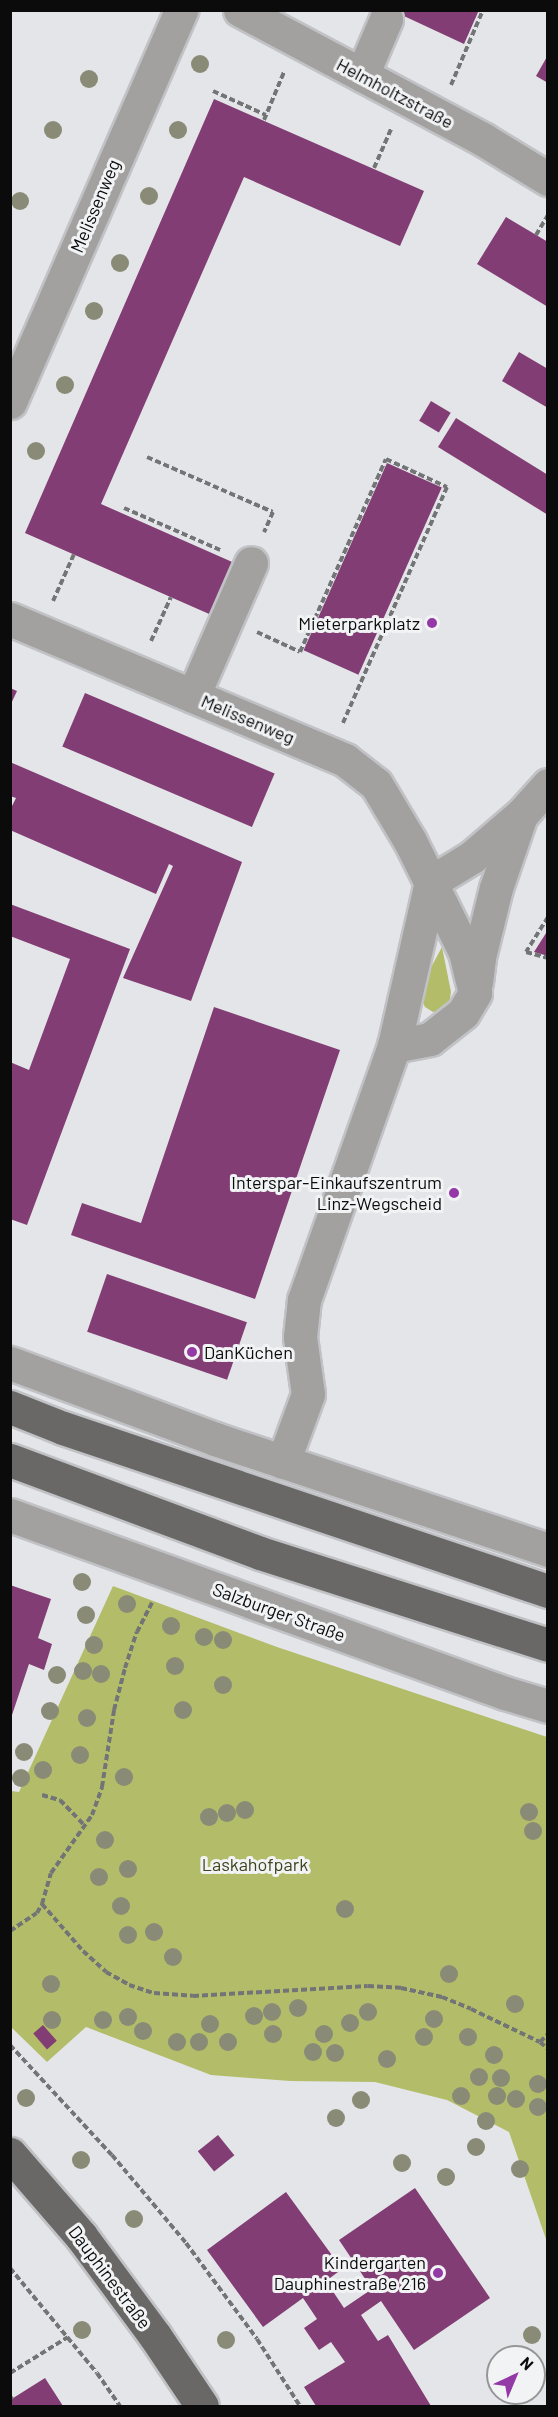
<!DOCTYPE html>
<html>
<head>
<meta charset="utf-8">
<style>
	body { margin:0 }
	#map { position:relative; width:558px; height:2417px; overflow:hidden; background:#e4e5e8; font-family:Barlow,sans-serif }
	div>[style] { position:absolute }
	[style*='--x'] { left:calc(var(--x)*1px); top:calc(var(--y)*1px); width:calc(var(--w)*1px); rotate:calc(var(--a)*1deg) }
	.green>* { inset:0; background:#b3bd69 }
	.building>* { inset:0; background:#823e74; transform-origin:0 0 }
	.path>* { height:4px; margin-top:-2px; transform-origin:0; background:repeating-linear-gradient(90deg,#737475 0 6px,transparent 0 9px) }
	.roads { filter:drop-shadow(2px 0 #c1c2c5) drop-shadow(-2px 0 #c1c2c5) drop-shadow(0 2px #c1c2c5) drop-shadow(0 -2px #c1c2c5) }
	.minor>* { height:33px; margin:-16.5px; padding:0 16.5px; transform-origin:16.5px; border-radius:16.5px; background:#a2a1a0 }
	.major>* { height:33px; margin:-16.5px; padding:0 16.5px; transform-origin:16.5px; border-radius:16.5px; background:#6a6867 }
	.trees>* { width:18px; height:18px; margin:-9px; border-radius:50%; background:#898b77 }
	.dots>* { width:16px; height:16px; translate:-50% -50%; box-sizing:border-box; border:3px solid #f2f3f5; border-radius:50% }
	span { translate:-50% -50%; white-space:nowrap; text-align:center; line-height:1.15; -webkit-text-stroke:6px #f2f3f5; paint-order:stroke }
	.street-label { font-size:18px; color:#0b0b0c }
	.poi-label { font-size:18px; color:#0b0b0c }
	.right { translate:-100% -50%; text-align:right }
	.left { translate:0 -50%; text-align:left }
	.park-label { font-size:18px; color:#3e421b }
	.frame { position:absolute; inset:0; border:12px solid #0b0b0c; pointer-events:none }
	.north { position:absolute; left:486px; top:2345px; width:60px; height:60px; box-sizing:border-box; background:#f2f3f5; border:2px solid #969698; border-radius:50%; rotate:44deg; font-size:16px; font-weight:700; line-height:24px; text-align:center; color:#0b0b0c }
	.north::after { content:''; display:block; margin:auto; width:21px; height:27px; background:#933aa6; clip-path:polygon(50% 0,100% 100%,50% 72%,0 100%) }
</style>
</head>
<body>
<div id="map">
	<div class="green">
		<i style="clip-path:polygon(442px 947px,451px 992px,449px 1005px,441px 1011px,433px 1012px,425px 1007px,420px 997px,420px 988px)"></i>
		<i style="clip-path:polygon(113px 1586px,277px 1647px,547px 1737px,547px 2242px,509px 2132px,447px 2100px,375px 2082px,290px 2081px,211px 2075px,86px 2027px,47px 2062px,11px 2027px,11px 1791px,19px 1792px)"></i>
	</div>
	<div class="building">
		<i style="clip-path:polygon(391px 10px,479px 10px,464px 44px)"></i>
		<i style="clip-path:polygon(548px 55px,548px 83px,536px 76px)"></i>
		<i style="clip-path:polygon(214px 99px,424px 191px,400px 246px,244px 177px,101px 504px,239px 565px,216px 617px,25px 533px)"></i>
		<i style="clip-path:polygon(506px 217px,548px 242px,548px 307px,477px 264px)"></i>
		<i style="clip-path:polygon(519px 352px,548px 369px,548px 408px,502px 381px)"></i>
		<i style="left:431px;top:401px;width:23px;height:23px;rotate:31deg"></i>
		<i style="clip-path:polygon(456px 418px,548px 475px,548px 515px,438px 447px)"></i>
		<i style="left:387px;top:463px;width:60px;height:205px;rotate:24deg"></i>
		<i style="clip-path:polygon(10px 688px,17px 691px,10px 706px)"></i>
		<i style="left:85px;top:693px;width:206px;height:58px;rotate:23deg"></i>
		<i style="clip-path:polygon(10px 762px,242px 862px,191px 1001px,123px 978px,173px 866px,169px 864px,156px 894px,10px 830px,10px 810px,16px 798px,10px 796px)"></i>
		<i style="clip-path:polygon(10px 904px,130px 949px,27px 1225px,10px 1219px,10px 1062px,29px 1070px,70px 959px,10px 936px)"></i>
		<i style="clip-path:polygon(548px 930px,548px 956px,534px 952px)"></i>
		<i style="clip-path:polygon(214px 1007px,340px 1050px,255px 1299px,71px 1235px,82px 1203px,141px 1223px)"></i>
		<i style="left:107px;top:1274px;width:148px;height:61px;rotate:19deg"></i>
		<i style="clip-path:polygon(10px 1585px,51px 1599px,38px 1638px,52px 1644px,44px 1670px,29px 1664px,11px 1718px)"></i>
		<i style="left:43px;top:2025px;width:21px;height:13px;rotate:49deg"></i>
		<i style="left:218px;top:2135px;width:26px;height:26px;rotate:51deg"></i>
		<i style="clip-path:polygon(415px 2188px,490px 2298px,414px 2350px,381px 2301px,361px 2315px,378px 2341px,388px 2335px,431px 2406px,316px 2406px,304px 2387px,345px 2362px,331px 2342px,319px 2350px,304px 2328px,317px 2319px,303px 2298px,263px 2327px,207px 2250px,286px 2192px,342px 2269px,326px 2281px,344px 2308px,372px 2289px,339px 2240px)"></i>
		<i style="clip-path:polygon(45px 2378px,63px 2406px,10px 2406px,10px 2400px)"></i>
	</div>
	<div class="path">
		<i style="--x:451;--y:85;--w:82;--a:-66.9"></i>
		<i style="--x:213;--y:91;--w:58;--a:24.4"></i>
		<i style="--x:264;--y:120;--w:52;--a:-67.4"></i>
		<i style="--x:374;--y:168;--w:43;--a:-66.4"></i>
		<i style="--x:536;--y:235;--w:23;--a:-59"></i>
		<i style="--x:147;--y:457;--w:137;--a:23.6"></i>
		<i style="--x:273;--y:512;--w:22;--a:114"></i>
		<i style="--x:124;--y:508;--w:105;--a:23.6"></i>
		<i style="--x:53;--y:601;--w:51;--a:-65.9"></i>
		<i style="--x:257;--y:632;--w:47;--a:24.9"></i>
		<i style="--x:300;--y:652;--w:211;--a:-66"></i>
		<i style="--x:386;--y:459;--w:67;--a:24.7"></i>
		<i style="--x:447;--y:487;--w:258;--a:113.8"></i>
		<i style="--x:151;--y:641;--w:48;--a:-65.6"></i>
		<i style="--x:548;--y:917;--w:41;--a:122.2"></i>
		<i style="--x:526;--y:952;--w:23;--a:15"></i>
		<i style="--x:42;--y:1795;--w:19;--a:16"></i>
		<i style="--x:60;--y:1800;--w:36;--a:46"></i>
		<i style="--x:42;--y:1904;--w:62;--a:48.9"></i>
		<i style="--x:83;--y:1951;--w:31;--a:42"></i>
		<i style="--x:106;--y:1972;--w:26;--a:29"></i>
		<i style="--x:129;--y:1985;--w:26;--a:18"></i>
		<i style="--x:154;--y:1993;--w:39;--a:4"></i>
		<i style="--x:193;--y:1996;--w:175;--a:-3.3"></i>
		<i style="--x:368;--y:1986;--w:33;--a:3"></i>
		<i style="--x:401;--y:1988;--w:42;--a:12.4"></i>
		<i style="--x:442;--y:1997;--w:31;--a:22"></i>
		<i style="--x:471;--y:2009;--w:76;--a:25.6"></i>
		<i style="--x:540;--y:2042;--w:11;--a:41"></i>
		<i style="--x:10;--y:1931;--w:32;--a:-34"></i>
		<i style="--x:37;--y:1913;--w:10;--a:-61"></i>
		<i style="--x:42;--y:1904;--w:32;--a:-74"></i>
		<i style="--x:51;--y:1873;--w:71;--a:-54.7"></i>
		<i style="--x:92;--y:1815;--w:30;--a:-70"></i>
		<i style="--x:102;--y:1787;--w:78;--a:-81.1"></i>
		<i style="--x:114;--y:1710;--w:43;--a:-75.3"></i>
		<i style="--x:125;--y:1668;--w:38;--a:-72"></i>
		<i style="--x:137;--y:1632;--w:33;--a:-63"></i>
		<i style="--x:540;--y:2042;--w:11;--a:-45"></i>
		<i style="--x:10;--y:2045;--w:150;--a:47.2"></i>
		<i style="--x:112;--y:2155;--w:115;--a:49.9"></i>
		<i style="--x:186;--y:2243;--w:119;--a:53.5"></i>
		<i style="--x:257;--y:2339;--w:80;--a:57.3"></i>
		<i style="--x:10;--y:2268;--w:136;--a:50.4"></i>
		<i style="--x:97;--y:2373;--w:40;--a:55.1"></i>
		<i style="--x:10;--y:2373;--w:68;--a:-31.8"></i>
		<i style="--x:10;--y:2396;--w:4;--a:56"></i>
	</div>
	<div class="roads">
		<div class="minor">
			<i style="--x:240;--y:10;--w:276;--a:28"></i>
			<i style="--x:484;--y:140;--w:75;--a:31.4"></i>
			<i style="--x:362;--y:75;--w:61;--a:-66.8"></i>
			<i style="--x:10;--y:402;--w:428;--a:-66.4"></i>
			<i style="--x:10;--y:619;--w:363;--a:22.8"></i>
			<i style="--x:345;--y:760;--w:39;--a:38"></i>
			<i style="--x:376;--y:784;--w:66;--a:59.2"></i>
			<i style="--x:410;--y:841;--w:124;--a:63.6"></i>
			<i style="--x:465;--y:952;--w:42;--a:76.3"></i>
			<i style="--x:475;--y:993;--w:23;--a:121"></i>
			<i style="--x:463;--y:1013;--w:42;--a:141.8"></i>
			<i style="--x:430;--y:1039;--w:37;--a:169"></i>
			<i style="--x:193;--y:696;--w:145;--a:-66.4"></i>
			<i style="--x:476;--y:982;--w:25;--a:-83"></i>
			<i style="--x:479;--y:957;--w:71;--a:-76.2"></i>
			<i style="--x:496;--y:888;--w:77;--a:-71.1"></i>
			<i style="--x:10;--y:1363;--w:219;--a:20.3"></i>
			<i style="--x:215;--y:1439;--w:351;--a:18.4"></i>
			<i style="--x:283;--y:1462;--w:72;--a:-69.8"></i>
			<i style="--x:308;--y:1394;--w:58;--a:-98"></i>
			<i style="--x:300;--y:1337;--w:37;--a:-84"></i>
			<i style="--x:304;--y:1300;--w:269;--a:-70.5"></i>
			<i style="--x:394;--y:1046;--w:168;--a:-77.3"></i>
			<i style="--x:431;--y:882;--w:48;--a:-31.4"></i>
			<i style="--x:472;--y:857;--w:66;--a:-40.7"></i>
			<i style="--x:522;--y:814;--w:39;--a:-48"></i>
			<i style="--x:10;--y:1515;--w:526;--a:19.78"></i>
			<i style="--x:505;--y:1693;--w:45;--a:16.8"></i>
		</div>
		<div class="major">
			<i style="--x:10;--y:1407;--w:57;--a:21.6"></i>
			<i style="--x:63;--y:1428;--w:512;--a:18.58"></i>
			<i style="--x:10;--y:1460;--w:267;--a:20.4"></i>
			<i style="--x:260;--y:1553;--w:302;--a:17.7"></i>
			<i style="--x:10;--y:2154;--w:108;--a:49.1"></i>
			<i style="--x:81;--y:2236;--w:124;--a:53.5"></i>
			<i style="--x:155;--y:2336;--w:84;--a:56.1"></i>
		</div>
	</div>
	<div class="trees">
		<i style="left:200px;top:64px"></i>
		<i style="left:89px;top:79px"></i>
		<i style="left:53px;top:130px"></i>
		<i style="left:178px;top:130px"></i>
		<i style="left:149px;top:196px"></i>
		<i style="left:20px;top:201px"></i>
		<i style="left:120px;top:263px"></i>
		<i style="left:94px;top:311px"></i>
		<i style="left:65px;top:385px"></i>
		<i style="left:36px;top:451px"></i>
		<i style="left:82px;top:1582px"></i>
		<i style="left:127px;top:1604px"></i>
		<i style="left:86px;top:1615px"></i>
		<i style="left:171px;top:1626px"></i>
		<i style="left:204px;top:1637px"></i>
		<i style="left:223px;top:1640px"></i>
		<i style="left:94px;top:1645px"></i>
		<i style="left:175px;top:1666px"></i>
		<i style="left:83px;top:1671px"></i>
		<i style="left:101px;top:1674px"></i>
		<i style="left:57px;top:1675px"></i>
		<i style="left:223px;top:1685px"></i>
		<i style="left:183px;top:1710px"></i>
		<i style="left:50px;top:1711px"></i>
		<i style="left:87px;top:1718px"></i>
		<i style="left:24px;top:1752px"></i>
		<i style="left:80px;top:1755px"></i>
		<i style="left:43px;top:1770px"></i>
		<i style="left:124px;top:1777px"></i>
		<i style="left:21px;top:1778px"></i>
		<i style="left:245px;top:1810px"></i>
		<i style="left:529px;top:1812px"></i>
		<i style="left:227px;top:1813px"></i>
		<i style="left:209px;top:1817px"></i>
		<i style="left:533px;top:1831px"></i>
		<i style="left:105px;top:1840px"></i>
		<i style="left:128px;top:1869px"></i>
		<i style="left:99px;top:1877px"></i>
		<i style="left:121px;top:1906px"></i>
		<i style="left:345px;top:1909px"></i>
		<i style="left:154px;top:1932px"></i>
		<i style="left:128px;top:1935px"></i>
		<i style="left:173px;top:1957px"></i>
		<i style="left:449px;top:1974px"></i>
		<i style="left:51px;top:1984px"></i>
		<i style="left:515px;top:2004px"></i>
		<i style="left:298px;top:2008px"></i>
		<i style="left:272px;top:2012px"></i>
		<i style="left:368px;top:2012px"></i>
		<i style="left:254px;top:2016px"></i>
		<i style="left:128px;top:2017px"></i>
		<i style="left:434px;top:2019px"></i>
		<i style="left:52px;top:2020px"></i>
		<i style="left:103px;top:2020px"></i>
		<i style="left:350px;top:2023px"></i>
		<i style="left:210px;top:2024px"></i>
		<i style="left:143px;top:2031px"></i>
		<i style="left:273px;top:2034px"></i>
		<i style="left:324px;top:2034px"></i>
		<i style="left:424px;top:2037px"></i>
		<i style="left:468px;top:2037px"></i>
		<i style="left:177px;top:2042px"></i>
		<i style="left:199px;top:2042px"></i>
		<i style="left:228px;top:2042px"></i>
		<i style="left:313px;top:2052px"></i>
		<i style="left:335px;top:2053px"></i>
		<i style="left:494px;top:2055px"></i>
		<i style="left:387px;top:2059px"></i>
		<i style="left:479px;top:2077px"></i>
		<i style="left:501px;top:2078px"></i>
		<i style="left:538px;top:2084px"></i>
		<i style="left:461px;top:2096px"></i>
		<i style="left:497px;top:2096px"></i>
		<i style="left:26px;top:2098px"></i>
		<i style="left:516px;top:2099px"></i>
		<i style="left:361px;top:2100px"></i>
		<i style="left:538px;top:2107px"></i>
		<i style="left:336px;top:2118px"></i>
		<i style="left:486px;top:2121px"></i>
		<i style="left:476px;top:2147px"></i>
		<i style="left:81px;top:2160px"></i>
		<i style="left:402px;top:2163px"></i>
		<i style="left:520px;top:2169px"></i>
		<i style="left:446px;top:2177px"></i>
		<i style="left:134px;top:2219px"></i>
		<i style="left:82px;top:2330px"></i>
		<i style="left:532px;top:2335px"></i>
		<i style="left:226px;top:2340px"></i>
	</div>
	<div class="dots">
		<i style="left:432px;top:623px;background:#933aa6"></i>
		<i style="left:454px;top:1193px;background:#933aa6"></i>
		<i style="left:192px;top:1352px;background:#933aa6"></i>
		<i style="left:438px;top:2273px;background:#933aa6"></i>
	</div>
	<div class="street-label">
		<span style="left:395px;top:93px;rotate:28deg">Helmholtzstraße</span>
		<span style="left:95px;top:206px;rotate:-67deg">Melissenweg</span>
		<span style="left:248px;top:719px;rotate:23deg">Melissenweg</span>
		<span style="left:279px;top:1612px;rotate:20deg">Salzburger Straße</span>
		<span style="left:110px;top:2277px;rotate:53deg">Dauphinestraße</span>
	</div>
	<div class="poi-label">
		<span class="right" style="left:420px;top:623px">Mieterparkplatz</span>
		<span class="right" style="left:442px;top:1193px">Interspar-Einkaufszentrum<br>Linz-Wegscheid</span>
		<span class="left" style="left:204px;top:1352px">DanKüchen</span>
		<span class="right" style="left:426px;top:2273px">Kindergarten<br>Dauphinestraße 216</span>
	</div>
	<div class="park-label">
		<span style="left:255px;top:1864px">Laskahofpark</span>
	</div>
	<div class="frame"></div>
	<div class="north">N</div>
</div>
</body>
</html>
